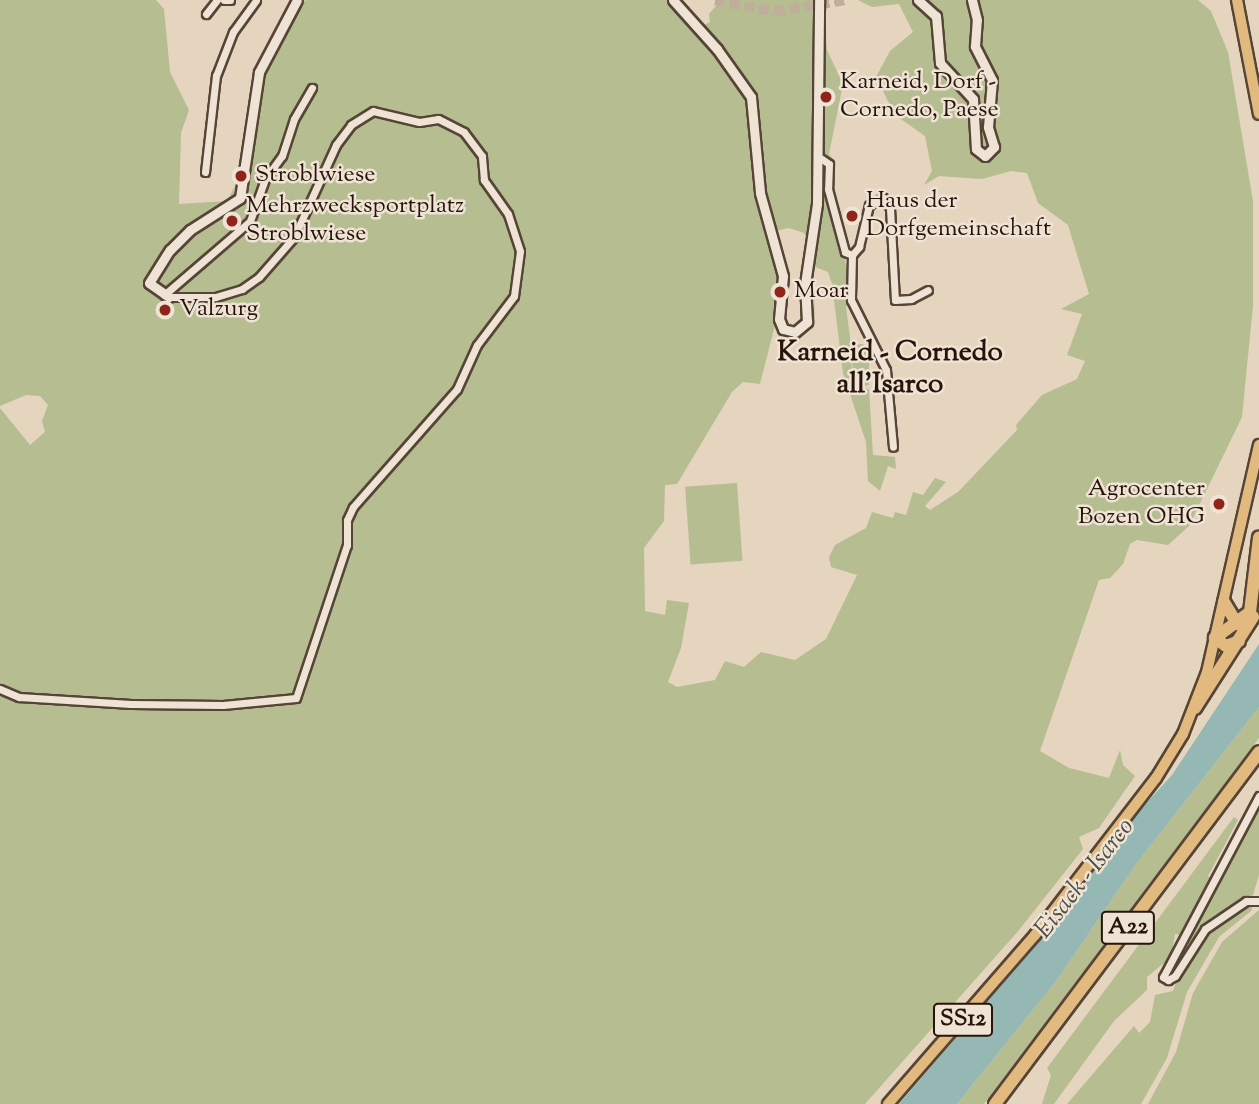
<!DOCTYPE html>
<html>
<head>
<meta charset="utf-8">
<style>
	body { margin:0 }
	#map { position:relative; width:1259px; height:1104px; overflow:hidden; background:#e5d4be; font-family:"Sorts Mill Goudy",serif }
	div>[style] { position:absolute }
	[style*='--x'] { left:calc(var(--x)*1px); top:calc(var(--y)*1px); width:calc(var(--w)*1px); rotate:calc(var(--a)*1deg) }
	.green>* { inset:0; background:#b5bd91; transform-origin:0 0 }
	.water>* { inset:0; background:#96b8b4 }
	.primary-tunnel>* { height:10px; margin-top:-5px; transform-origin:0; background:repeating-linear-gradient(90deg,#bfae9a 0 10px,transparent 0 15px) }
	.roads { filter:drop-shadow(2px 0 #564536) drop-shadow(-2px 0 #564536) drop-shadow(0 2px #564536) drop-shadow(0 -2px #564536) }
	.minor>* { height:7px; margin:-3.5px; padding:0 3.5px; transform-origin:3.5px; border-radius:3.5px; background:#eee3d5 }
	.tertiary>* { height:9px; margin:-4.5px; padding:0 4.5px; transform-origin:4.5px; border-radius:4.5px; background:#eee3d5 }
	.primary>* { height:10px; margin:-5px; padding:0 5px; transform-origin:5px; border-radius:5px; background:#e2ba7f }
	.motorway>* { height:12px; margin:-6px; padding:0 6px; transform-origin:6px; border-radius:6px; background:#e2ba7f }
	.dots>* { width:19px; height:19px; translate:-50% -50%; box-sizing:border-box; border:4px solid #eee3d5; border-radius:50% }
	span { translate:-50% -50%; white-space:nowrap; text-align:center; line-height:1.15; -webkit-text-stroke:5px #eee3d5; paint-order:stroke }
	.shield-label span { padding:2px 5px; background:#eee3d5; border:2px solid; border-radius:5px; -webkit-text-stroke-width:0 }
	.shield-label { font-size:23px; color:#271509; font-weight:700 }
	.poi-label { font-size:24px; color:#271509 }
	.left { translate:0 -50%; text-align:left }
	.right { translate:-100% -50%; text-align:right }
	.water-label { font-size:26px; color:#4e4e45; font-style:italic }
	.quarter-label { font-size:28px; color:#271509; font-weight:700 }
</style>
</head>
<body>
<div id="map">
	<div class="green">
		<i style="clip-path:polygon(evenodd,0 0,156px 0,164px 9px,170px 72px,189px 110px,181px 133px,179px 204px,227px 201px,245px 168px,271px 44px,306px 0,679px 0,704px 25px,710px 22px,709px 14px,721px 0,823px 0,827px 50px,843px 84px,829px 154px,836px 163px,833px 188px,847px 272px,846px 307px,851px 345px,863px 344px,869px 358px,869px 385px,854px 387px,851px 348px,852px 388px,869px 389px,873px 455px,895px 457px,896px 469px,888px 466px,880px 491px,868px 481px,866px 442px,843px 373px,832px 284px,828px 272px,813px 266px,815px 324px,797px 337px,784px 335px,775px 325px,760px 384px,743px 382px,732px 392px,677px 484px,665px 485px,664px 521px,644px 548px,645px 611px,665px 615px,667px 600px,689px 603px,681px 648px,668px 682px,677px 687px,715px 680px,725px 661px,744px 667px,761px 652px,795px 660px,826px 639px,857px 575px,831px 567px,829px 557px,835px 545px,866px 528px,872px 512px,893px 518px,895px 512px,906px 515px,913px 492px,923px 495px,935px 478px,946px 482px,925px 506px,930px 510px,958px 492px,1017px 430px,1016px 425px,1042px 395px,1077px 379px,1085px 361px,1067px 355px,1082px 314px,1061px 309px,1089px 294px,1068px 225px,1038px 203px,1027px 173px,1011px 171px,982px 179px,939px 176px,924px 185px,932px 171px,925px 136px,895px 115px,876px 77px,890px 51px,913px 32px,899px 4px,872px 7px,858px 0,1198px 0,1211px 11px,1228px 52px,1253px 201px,1253px 305px,1242px 417px,1189px 526px,1168px 545px,1137px 540px,1130px 544px,1123px 564px,1110px 578px,1099px 580px,1040px 751px,1069px 768px,1109px 778px,1120px 750px,1123px 765px,1135px 776px,1099px 828px,1079px 837px,1083px 849px,1019px 930px,865px 1104px,0 1104px,0 408px,30px 445px,45px 432px,42px 421px,48px 405px,40px 396px,26px 395px,0 406px,0 0,789px 228px,804px 233px,808px 241px,803px 322px,792px 327px,785px 324px,785px 315px,789px 270px,775px 231px,789px 228px)"></i>
		<i style="left:737px;top:483px;width:78px;height:52px;rotate:86deg"></i>
		<i style="clip-path:polygon(1259px 707px,1259px 738px,1012px 1067px,984px 1104px,957px 1104px,1057px 980px,1136px 864px)"></i>
		<i style="clip-path:polygon(1259px 803px,1259px 875px,1253px 895px,1211px 918px,1186px 947px)"></i>
		<i style="clip-path:polygon(1234px 817px,1238px 820px,1208px 876px,1212px 879px,1204px 896px,1181px 935px,1175px 934px,1171px 957px,1147px 977px,1147px 990px,1114px 1021px,1054px 1104px,1042px 1104px,1051px 1075px,1047px 1068px)"></i>
		<i style="clip-path:polygon(1253px 904px,1251px 911px,1219px 937px,1187px 992px,1167px 1058px,1141px 1104px,1067px 1104px,1134px 1026px,1139px 1033px,1150px 1022px,1155px 995px,1173px 991px,1180px 972px,1187px 969px,1188px 960px,1194px 959px,1201px 942px,1245px 905px)"></i>
		<i style="clip-path:polygon(1259px 910px,1259px 1104px,1148px 1104px,1176px 1052px,1193px 993px,1222px 942px)"></i>
	</div>
	<div class="water">
		<i style="clip-path:polygon(1259px 644px,1259px 707px,1136px 864px,1057px 980px,957px 1104px,899px 1104px,1067px 909px,1131px 820px,1172px 775px)"></i>
	</div>
	<div class="primary-tunnel">
		<i style="--x:715;--y:0;--w:61;--a:11.3"></i>
		<i style="--x:775;--y:12;--w:71;--a:-9.7"></i>
	</div>
	<div class="roads">
		<div class="minor">
			<i style="--x:224;--y:0;--w:6;--a:0"></i>
			<i style="--x:206;--y:14;--w:18;--a:-52"></i>
			<i style="--x:819;--y:157;--w:12;--a:35"></i>
			<i style="--x:829;--y:164;--w:25;--a:92"></i>
			<i style="--x:828;--y:189;--w:65;--a:74.9"></i>
			<i style="--x:845;--y:252;--w:8;--a:23"></i>
			<i style="--x:852;--y:255;--w:45;--a:91.3"></i>
			<i style="--x:851;--y:300;--w:78;--a:63.4"></i>
			<i style="--x:886;--y:370;--w:77;--a:84.8"></i>
			<i style="--x:205;--y:172;--w:97;--a:-83.5"></i>
			<i style="--x:216;--y:76;--w:47;--a:-68.9"></i>
			<i style="--x:233;--y:32;--w:39;--a:-54"></i>
			<i style="--x:852;--y:255;--w:11;--a:-49"></i>
			<i style="--x:859;--y:247;--w:43;--a:-76.6"></i>
			<i style="--x:869;--y:205;--w:16;--a:-27"></i>
			<i style="--x:883;--y:198;--w:12;--a:55"></i>
			<i style="--x:890;--y:208;--w:92;--a:86.9"></i>
			<i style="--x:895;--y:300;--w:16;--a:-4"></i>
			<i style="--x:911;--y:299;--w:19;--a:-28"></i>
			<i style="--x:164;--y:295;--w:113;--a:-40.7"></i>
			<i style="--x:250;--y:221;--w:45;--a:-70.3"></i>
			<i style="--x:265;--y:179;--w:29;--a:-54"></i>
			<i style="--x:282;--y:156;--w:39;--a:-72"></i>
			<i style="--x:294;--y:119;--w:36;--a:-60"></i>
			<i style="--x:0;--y:689;--w:21;--a:23"></i>
			<i style="--x:19;--y:697;--w:112;--a:3.6"></i>
			<i style="--x:131;--y:704;--w:92;--a:0.6"></i>
			<i style="--x:223;--y:705;--w:73;--a:-5.5"></i>
			<i style="--x:296;--y:698;--w:161;--a:-71.6"></i>
			<i style="--x:347;--y:545;--w:25;--a:-90"></i>
			<i style="--x:347;--y:520;--w:14;--a:-65"></i>
			<i style="--x:353;--y:507;--w:157;--a:-48.6"></i>
			<i style="--x:457;--y:389;--w:48;--a:-65.6"></i>
			<i style="--x:477;--y:345;--w:61;--a:-52.9"></i>
			<i style="--x:514;--y:296;--w:45;--a:-82.4"></i>
			<i style="--x:520;--y:251;--w:39;--a:-108"></i>
			<i style="--x:508;--y:214;--w:42;--a:-125.2"></i>
			<i style="--x:484;--y:180;--w:24;--a:-95"></i>
			<i style="--x:482;--y:156;--w:30;--a:-127"></i>
			<i style="--x:464;--y:132;--w:29;--a:-153"></i>
			<i style="--x:438;--y:119;--w:19;--a:171"></i>
			<i style="--x:419;--y:122;--w:47;--a:-166.6"></i>
			<i style="--x:373;--y:111;--w:26;--a:148"></i>
			<i style="--x:351;--y:125;--w:25;--a:127"></i>
			<i style="--x:336;--y:145;--w:101;--a:114.5"></i>
			<i style="--x:294;--y:237;--w:53;--a:131.2"></i>
			<i style="--x:259;--y:277;--w:21;--a:145"></i>
			<i style="--x:242;--y:289;--w:28;--a:163"></i>
			<i style="--x:215;--y:297;--w:46;--a:180"></i>
			<i style="--x:1259;--y:796;--w:205;--a:117.9"></i>
			<i style="--x:1163;--y:977;--w:6;--a:31"></i>
			<i style="--x:1168;--y:980;--w:8;--a:-30"></i>
			<i style="--x:1175;--y:976;--w:56;--a:-57.4"></i>
			<i style="--x:1205;--y:929;--w:50;--a:-34.3"></i>
			<i style="--x:1246;--y:901;--w:13;--a:0"></i>
		</div>
		<div class="tertiary">
			<i style="--x:673;--y:0;--w:66;--a:48.1"></i>
			<i style="--x:717;--y:49;--w:59;--a:54.7"></i>
			<i style="--x:751;--y:97;--w:96;--a:84.6"></i>
			<i style="--x:760;--y:193;--w:86;--a:74.5"></i>
			<i style="--x:783;--y:276;--w:43;--a:95.3"></i>
			<i style="--x:779;--y:319;--w:11;--a:68"></i>
			<i style="--x:783;--y:329;--w:12;--a:14"></i>
			<i style="--x:795;--y:332;--w:16;--a:-40"></i>
			<i style="--x:807;--y:322;--w:38;--a:-93"></i>
			<i style="--x:805;--y:284;--w:81;--a:-81.5"></i>
			<i style="--x:817;--y:204;--w:204;--a:-89.4"></i>
			<i style="--x:918;--y:0;--w:24;--a:42"></i>
			<i style="--x:936;--y:16;--w:47;--a:85.1"></i>
			<i style="--x:940;--y:63;--w:49;--a:47.5"></i>
			<i style="--x:973;--y:99;--w:50;--a:86.6"></i>
			<i style="--x:976;--y:149;--w:11;--a:38"></i>
			<i style="--x:985;--y:156;--w:13;--a:-45"></i>
			<i style="--x:994;--y:147;--w:21;--a:-107"></i>
			<i style="--x:988;--y:127;--w:47;--a:-85.1"></i>
			<i style="--x:992;--y:80;--w:38;--a:-117"></i>
			<i style="--x:975;--y:46;--w:26;--a:-86"></i>
			<i style="--x:977;--y:20;--w:21;--a:-104"></i>
			<i style="--x:169;--y:297;--w:24;--a:-145"></i>
			<i style="--x:149;--y:283;--w:39;--a:-58"></i>
			<i style="--x:170;--y:250;--w:28;--a:-45"></i>
			<i style="--x:190;--y:230;--w:59;--a:-32.6"></i>
			<i style="--x:240;--y:198;--w:127;--a:-81.4"></i>
			<i style="--x:259;--y:72;--w:81;--a:-62.2"></i>
		</div>
		<div class="primary">
			<i style="--x:1237;--y:0;--w:116;--a:79.1"></i>
			<i style="--x:888;--y:1104;--w:224;--a:-49"></i>
			<i style="--x:1035;--y:935;--w:198;--a:-52.4"></i>
			<i style="--x:1156;--y:778;--w:52;--a:-58.5"></i>
			<i style="--x:1183;--y:734;--w:66;--a:-68.8"></i>
			<i style="--x:1207;--y:672;--w:233;--a:-77.1"></i>
		</div>
		<div class="motorway">
			<i style="--x:1224;--y:602;--w:26;--a:59"></i>
			<i style="--x:1239;--y:641;--w:14;--a:159"></i>
			<i style="--x:1226;--y:646;--w:14;--a:-144"></i>
			<i style="--x:1215;--y:638;--w:44;--a:-36.6"></i>
			<i style="--x:1250;--y:612;--w:75;--a:-83.1"></i>
			<i style="--x:1195;--y:708;--w:108;--a:-57.5"></i>
			<i style="--x:995;--y:1104;--w:440;--a:-53.1"></i>
		</div>
	</div>
	<div class="dots">
		<i style="left:826px;top:97px;background:#8f2418"></i>
		<i style="left:241px;top:176px;background:#8f2418"></i>
		<i style="left:852px;top:216px;background:#8f2418"></i>
		<i style="left:232px;top:221px;background:#8f2418"></i>
		<i style="left:780px;top:292px;background:#8f2418"></i>
		<i style="left:165px;top:310px;background:#8f2418"></i>
		<i style="left:1219px;top:504px;background:#8f2418"></i>
	</div>
	<div class="shield-label">
		<span style="left:1128px;top:928px">A22</span>
		<span style="left:963px;top:1020px">SS12</span>
	</div>
	<div class="poi-label">
		<span class="left" style="left:840px;top:97px">Karneid, Dorf -<br>Cornedo, Paese</span>
		<span class="left" style="left:255px;top:176px">Stroblwiese</span>
		<span class="left" style="left:866px;top:216px">Haus der<br>Dorfgemeinschaft</span>
		<span class="left" style="left:246px;top:221px">Mehrzwecksportplatz<br>Stroblwiese</span>
		<span class="left" style="left:794px;top:292px">Moar</span>
		<span class="left" style="left:179px;top:310px">Valzurg</span>
		<span class="right" style="left:1205px;top:504px">Agrocenter<br>Bozen OHG</span>
	</div>
	<div class="water-label">
		<span style="left:1085px;top:879px;rotate:-52deg">Eisack - Isarco</span>
	</div>
	<div class="quarter-label">
		<span style="left:890px;top:369px">Karneid - Cornedo<br>all'Isarco</span>
	</div>
</div>
</body>
</html>
